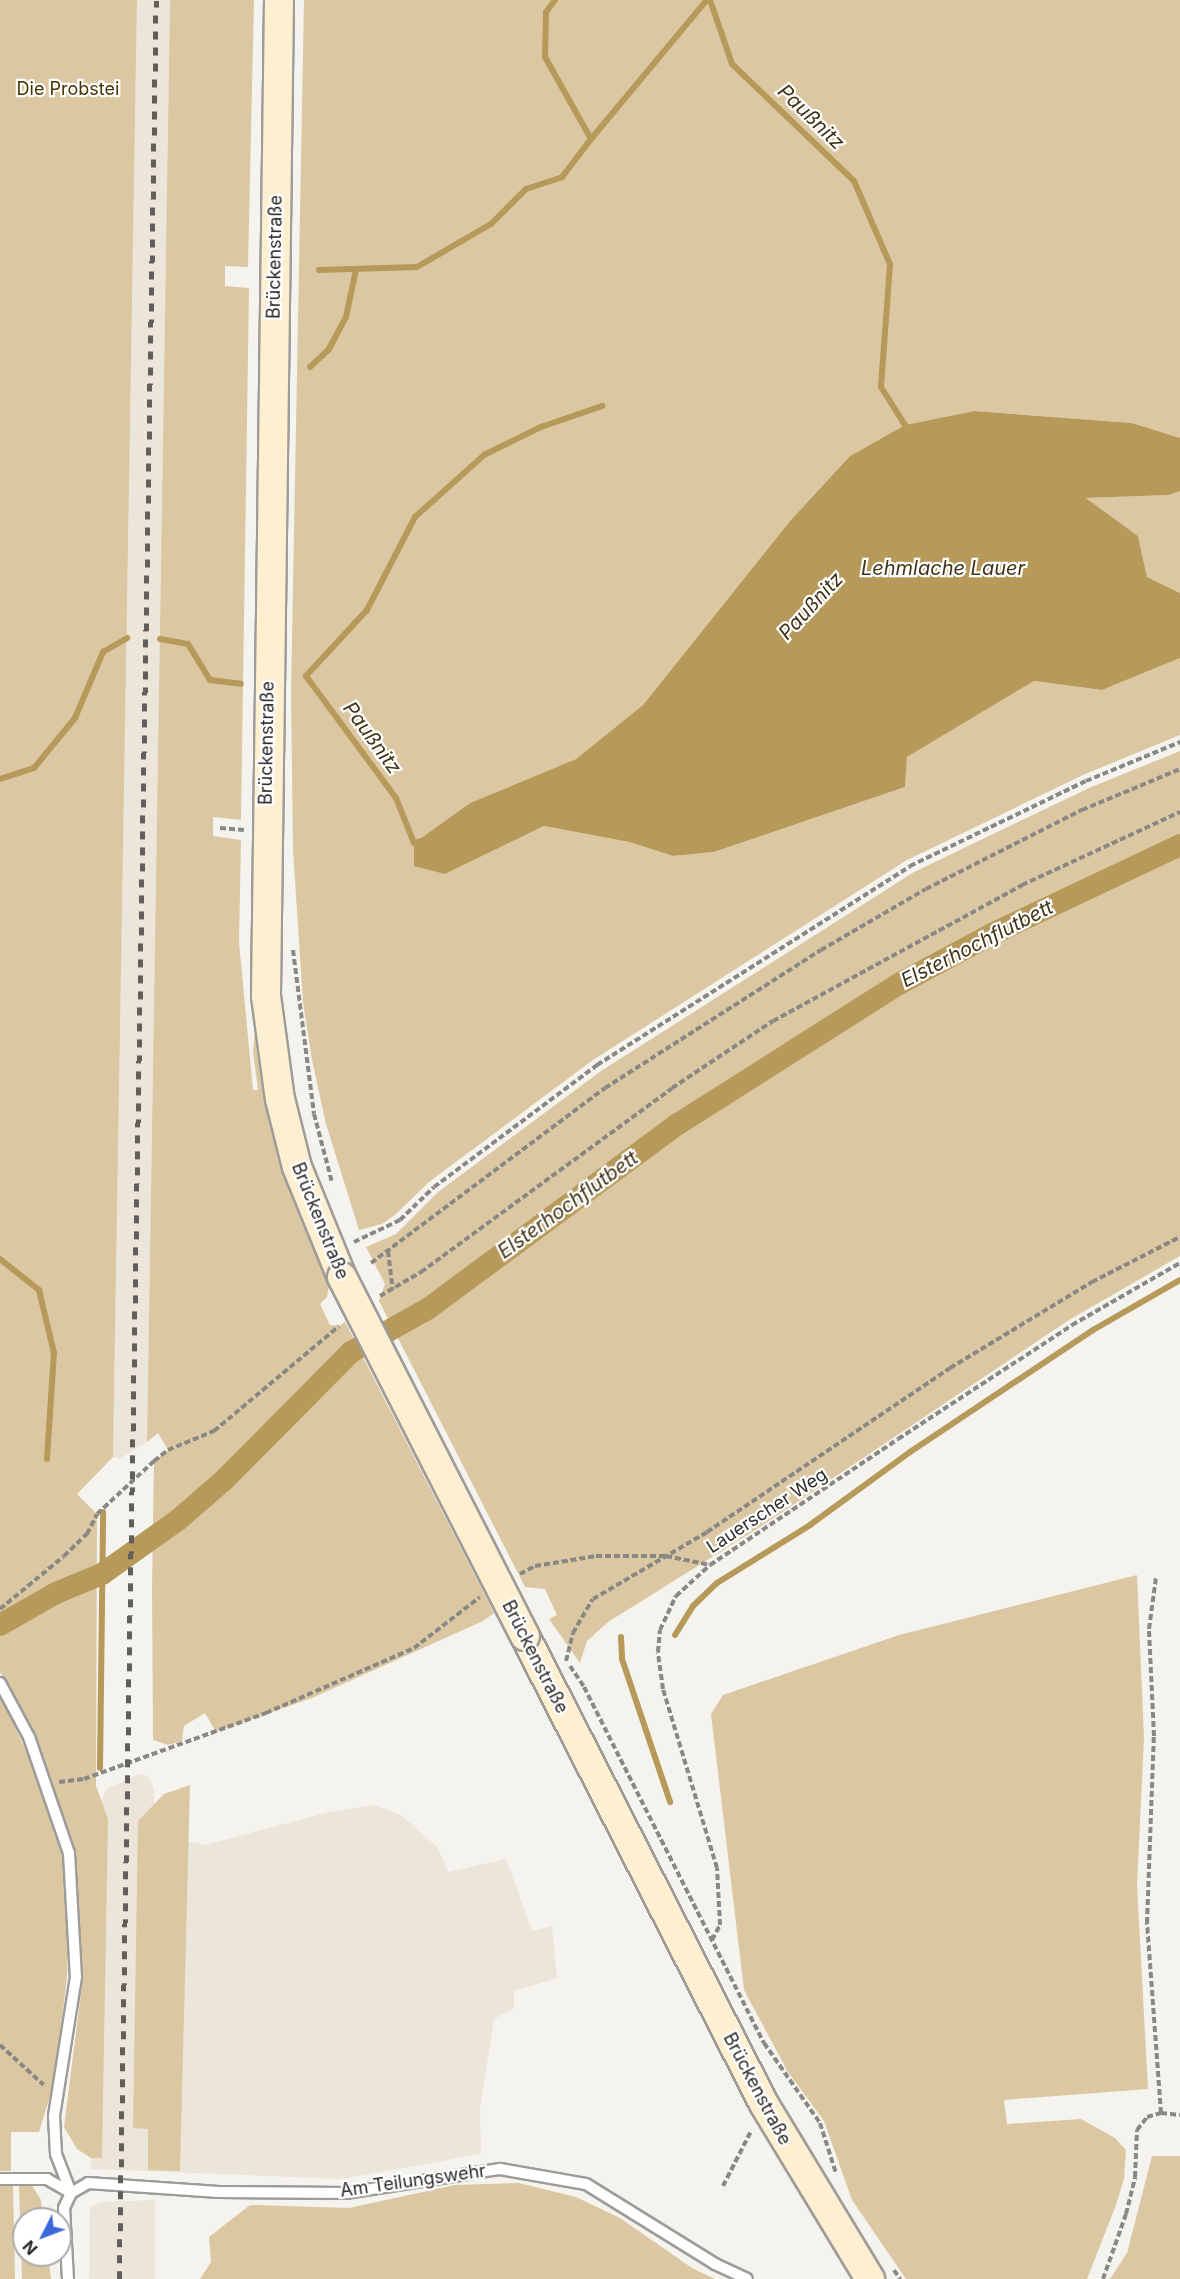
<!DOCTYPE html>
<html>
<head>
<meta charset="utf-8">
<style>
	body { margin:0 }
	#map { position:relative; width:1180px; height:2279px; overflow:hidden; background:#f5f3ee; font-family:Inter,sans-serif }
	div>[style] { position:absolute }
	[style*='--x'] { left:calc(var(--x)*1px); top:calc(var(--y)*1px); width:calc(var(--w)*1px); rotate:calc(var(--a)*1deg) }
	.built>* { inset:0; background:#ece6da }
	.green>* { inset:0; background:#dbc8a2 }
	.water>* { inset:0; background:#b7995a }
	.stream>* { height:6px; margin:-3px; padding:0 3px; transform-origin:3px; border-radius:3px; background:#b7995a }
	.canal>* { height:22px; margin:-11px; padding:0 11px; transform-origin:11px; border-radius:11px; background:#b7995a }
	.path>* { height:4px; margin-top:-2px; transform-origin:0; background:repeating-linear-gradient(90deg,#898884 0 6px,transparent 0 9px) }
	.roads { filter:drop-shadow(2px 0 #9e9c98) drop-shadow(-2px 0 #9e9c98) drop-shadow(0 2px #9e9c98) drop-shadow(0 -2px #9e9c98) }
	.lane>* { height:10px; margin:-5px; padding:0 5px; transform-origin:5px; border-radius:5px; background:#fff }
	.secondary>* { height:28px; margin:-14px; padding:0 14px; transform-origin:14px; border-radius:14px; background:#feefd1 }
	.rail>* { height:4.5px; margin-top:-2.25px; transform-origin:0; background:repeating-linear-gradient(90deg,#605f5c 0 8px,transparent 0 16px) }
	.bridges { filter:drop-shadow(2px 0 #9e9c98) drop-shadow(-2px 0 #9e9c98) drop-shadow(0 2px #9e9c98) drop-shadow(0 -2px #9e9c98) }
	.secondary-bridge>* { height:28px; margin:-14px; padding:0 14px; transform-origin:14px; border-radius:14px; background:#feefd1 }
	span { translate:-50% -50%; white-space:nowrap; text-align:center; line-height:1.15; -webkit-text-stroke:4.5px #fff; paint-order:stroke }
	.park-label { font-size:18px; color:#483400 }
	.street-label { font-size:18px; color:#2c2b29 }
	.water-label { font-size:20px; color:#413417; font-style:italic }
	.north { position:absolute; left:12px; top:2207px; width:60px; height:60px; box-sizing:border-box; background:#fff; border:2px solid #abaaa9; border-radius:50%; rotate:228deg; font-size:16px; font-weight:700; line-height:24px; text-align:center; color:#2c2b29 }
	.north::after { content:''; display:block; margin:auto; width:21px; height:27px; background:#3c69da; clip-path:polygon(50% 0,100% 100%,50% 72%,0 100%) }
</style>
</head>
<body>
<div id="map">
	<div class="built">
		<i style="clip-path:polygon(137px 0,170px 0,147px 1442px,119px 1459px,113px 1457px)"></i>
		<i style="clip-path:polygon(139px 1774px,148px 1776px,154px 1789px,154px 1835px,205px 1845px,329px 1812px,375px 1805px,401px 1815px,438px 1848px,448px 1872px,506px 1859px,532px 1931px,552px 1926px,557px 1978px,514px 1991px,514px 2008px,494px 2019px,480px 2109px,481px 2154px,342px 2179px,91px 2169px,97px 1807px,108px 1788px)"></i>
		<i style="clip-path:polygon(155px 2200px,155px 2279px,89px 2279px,90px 2208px,99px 2202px)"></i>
	</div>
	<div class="green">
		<i style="clip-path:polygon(0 0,137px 0,113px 1457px,77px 1494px,97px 1514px,96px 1786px,108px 1819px,102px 2158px,91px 2158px,77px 2149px,64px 2127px,83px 1977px,75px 1850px,35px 1734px,0 1672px)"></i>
		<i style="clip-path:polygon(170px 0,254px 0,248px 267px,225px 266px,225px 286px,249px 288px,241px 820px,213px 817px,213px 836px,241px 840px,239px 942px,253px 1090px,258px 1090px,253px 1052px,255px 1028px,271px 1128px,299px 1216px,329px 1285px,327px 1297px,320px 1304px,330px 1325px,339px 1326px,345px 1322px,494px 1613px,483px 1621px,312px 1698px,216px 1732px,205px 1713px,184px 1726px,182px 1741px,168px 1745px,153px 1740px,152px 1587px,154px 1461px,168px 1450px,158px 1433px,147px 1442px)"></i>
		<i style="clip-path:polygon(304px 0,1180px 0,1180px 438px,1132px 423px,974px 411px,905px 425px,850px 456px,790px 521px,643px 705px,576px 759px,470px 803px,414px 843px,445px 874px,544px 826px,629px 842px,673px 856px,714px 852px,905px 787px,907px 757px,1034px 681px,1102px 690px,1180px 658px,1180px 735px,1083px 775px,907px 860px,593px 1060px,429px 1182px,395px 1215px,382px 1224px,359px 1230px,326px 1124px,312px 1060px,303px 1002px,293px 850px,291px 693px)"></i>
		<i style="clip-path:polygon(1180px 491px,1180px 593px,1147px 577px,1138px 536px,1086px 498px,1169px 495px)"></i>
		<i style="clip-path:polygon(1180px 751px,1180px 1256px,1069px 1320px,757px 1529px,608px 1622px,587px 1641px,580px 1663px,549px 1619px,557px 1615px,545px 1589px,525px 1587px,379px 1301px,385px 1284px,366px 1247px,396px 1234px,438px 1192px,601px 1071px,914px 872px,1089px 788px)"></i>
		<i style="clip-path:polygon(1137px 1575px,1144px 1738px,1137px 1885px,1148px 2089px,1004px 2100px,1007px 2124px,1081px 2119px,1115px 2138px,1126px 2150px,1124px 2179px,1116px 2205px,1087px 2279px,906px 2279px,852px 2200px,824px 2121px,788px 2072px,744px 1990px,711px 1714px,723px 1695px,899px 1635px)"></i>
		<i style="clip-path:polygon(0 1695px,42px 1785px,62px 1854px,69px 1921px,67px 1977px,55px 2080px,39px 2132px,11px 2132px,11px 2171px,0 2171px)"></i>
		<i style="clip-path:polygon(190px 1785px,180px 2171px,148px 2170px,148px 2129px,133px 2128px,138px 1821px,164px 1794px)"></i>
		<i style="clip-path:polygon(1152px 2156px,1180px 2156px,1180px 2279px,1110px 2279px,1127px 2253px)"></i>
		<i style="clip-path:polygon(519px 2183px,576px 2197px,620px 2218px,692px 2268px,715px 2279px,200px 2279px,211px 2262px,209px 2237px,250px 2205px,349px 2208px,455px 2185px)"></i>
		<i style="clip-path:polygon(0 2184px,13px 2185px,15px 2279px,0 2279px)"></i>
		<i style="clip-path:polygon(19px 2184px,31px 2184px,41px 2200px,43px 2219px,24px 2219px,24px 2255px,48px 2255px,51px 2279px,22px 2279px)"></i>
	</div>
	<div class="water">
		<i style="clip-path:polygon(974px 411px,1132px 423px,1180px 438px,1180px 491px,1169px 495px,1086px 498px,1138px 536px,1147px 577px,1180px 593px,1180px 658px,1102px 690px,1034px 681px,907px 757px,905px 787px,714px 852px,673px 856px,629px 842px,544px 826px,445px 874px,414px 866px,414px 843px,470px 803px,576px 759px,643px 705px,790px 521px,850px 456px,905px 425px)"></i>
	</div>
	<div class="stream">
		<i style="--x:710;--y:0;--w:68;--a:71"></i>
		<i style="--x:732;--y:64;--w:169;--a:43.8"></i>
		<i style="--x:854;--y:181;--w:90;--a:66.6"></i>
		<i style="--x:890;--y:264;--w:123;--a:94.2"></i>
		<i style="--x:881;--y:387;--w:45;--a:57.7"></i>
		<i style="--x:905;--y:425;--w:7;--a:90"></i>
		<i style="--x:591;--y:139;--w:181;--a:-50.2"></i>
		<i style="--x:319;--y:270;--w:98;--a:-1.8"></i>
		<i style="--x:417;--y:267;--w:86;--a:-30.2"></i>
		<i style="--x:491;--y:224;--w:49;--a:-45"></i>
		<i style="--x:526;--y:189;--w:38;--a:-18"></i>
		<i style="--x:562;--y:177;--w:48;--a:-52.7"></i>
		<i style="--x:591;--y:139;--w:94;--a:-119.3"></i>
		<i style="--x:545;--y:57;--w:45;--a:-88.7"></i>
		<i style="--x:546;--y:12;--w:15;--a:-53"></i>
		<i style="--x:310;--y:367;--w:26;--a:-43"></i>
		<i style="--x:329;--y:349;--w:36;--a:-62"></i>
		<i style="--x:346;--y:317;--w:49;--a:-78.2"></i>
		<i style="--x:160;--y:639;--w:28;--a:10"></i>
		<i style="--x:188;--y:644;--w:42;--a:58.6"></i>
		<i style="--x:210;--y:680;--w:31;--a:7"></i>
		<i style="--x:0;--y:779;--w:36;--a:-18"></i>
		<i style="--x:34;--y:768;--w:65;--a:-50.6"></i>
		<i style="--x:75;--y:718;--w:72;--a:-67"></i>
		<i style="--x:103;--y:652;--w:28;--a:-30"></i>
		<i style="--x:422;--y:841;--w:8;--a:166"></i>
		<i style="--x:414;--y:843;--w:48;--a:-111.8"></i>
		<i style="--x:396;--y:798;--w:152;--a:-126.4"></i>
		<i style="--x:306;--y:676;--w:90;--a:-47.3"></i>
		<i style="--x:367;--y:610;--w:105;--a:-62.7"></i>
		<i style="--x:415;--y:517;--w:93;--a:-41.9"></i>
		<i style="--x:484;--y:455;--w:64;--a:-26.2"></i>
		<i style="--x:541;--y:427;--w:65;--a:-19"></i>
		<i style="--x:0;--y:1259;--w:50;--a:38.5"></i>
		<i style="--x:39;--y:1290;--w:65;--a:76.6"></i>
		<i style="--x:54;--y:1353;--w:106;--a:93.8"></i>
		<i style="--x:675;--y:1635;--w:34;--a:-58"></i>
		<i style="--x:693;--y:1606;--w:33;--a:-44"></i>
		<i style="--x:717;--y:1583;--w:110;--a:-31.9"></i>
		<i style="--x:810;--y:1525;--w:124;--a:-36.1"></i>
		<i style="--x:910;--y:1452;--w:220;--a:-33.7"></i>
		<i style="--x:1093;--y:1330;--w:100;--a:-29.9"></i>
		<i style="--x:621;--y:1637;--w:22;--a:87"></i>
		<i style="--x:622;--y:1659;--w:151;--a:71.4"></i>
		<i style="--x:100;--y:1768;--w:256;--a:-89.3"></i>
	</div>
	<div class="canal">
		<i style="--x:0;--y:1625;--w:64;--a:-29.7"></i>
		<i style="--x:56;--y:1593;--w:50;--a:-22.4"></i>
		<i style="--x:102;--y:1574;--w:93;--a:-35.4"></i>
		<i style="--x:178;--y:1520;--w:61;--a:-41"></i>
		<i style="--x:224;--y:1480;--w:180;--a:-45.2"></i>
		<i style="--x:351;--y:1352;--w:90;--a:-29.4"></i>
		<i style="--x:429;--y:1308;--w:310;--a:-36.5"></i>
		<i style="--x:678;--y:1124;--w:259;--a:-32.4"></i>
		<i style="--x:897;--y:985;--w:108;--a:-28.2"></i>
		<i style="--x:992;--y:934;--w:208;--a:-25.3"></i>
	</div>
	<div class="path">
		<i style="--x:220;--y:828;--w:24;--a:5"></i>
		<i style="--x:293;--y:950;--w:165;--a:82.7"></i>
		<i style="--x:314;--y:1114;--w:70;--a:75.2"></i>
		<i style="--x:354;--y:1242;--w:51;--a:-25.6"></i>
		<i style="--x:400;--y:1220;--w:47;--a:-44.1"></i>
		<i style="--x:434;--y:1187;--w:204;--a:-36.8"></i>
		<i style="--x:597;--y:1065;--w:371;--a:-32.4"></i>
		<i style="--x:910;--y:866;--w:195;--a:-25.8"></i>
		<i style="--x:1086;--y:781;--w:102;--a:-22.5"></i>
		<i style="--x:388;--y:1251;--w:38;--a:83"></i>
		<i style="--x:371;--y:1263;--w:292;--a:-36.8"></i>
		<i style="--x:605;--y:1088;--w:256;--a:-32.6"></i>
		<i style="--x:821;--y:950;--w:121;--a:-30.2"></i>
		<i style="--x:926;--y:889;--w:175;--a:-26.9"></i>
		<i style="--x:1082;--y:810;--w:106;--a:-22.7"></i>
		<i style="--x:380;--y:1296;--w:48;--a:-30.3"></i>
		<i style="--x:421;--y:1272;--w:311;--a:-36.2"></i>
		<i style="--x:672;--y:1088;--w:121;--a:-33.6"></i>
		<i style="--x:773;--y:1021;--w:284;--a:-28.6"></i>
		<i style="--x:1022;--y:885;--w:174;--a:-24.8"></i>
		<i style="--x:520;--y:1574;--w:17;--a:-28"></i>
		<i style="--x:535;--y:1566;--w:62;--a:-9.3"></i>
		<i style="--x:596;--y:1556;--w:70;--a:0"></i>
		<i style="--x:666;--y:1556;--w:45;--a:11.6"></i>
		<i style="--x:0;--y:1609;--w:83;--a:-39.6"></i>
		<i style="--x:64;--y:1556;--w:32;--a:-44"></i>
		<i style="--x:87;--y:1534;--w:22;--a:-63"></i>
		<i style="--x:97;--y:1514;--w:78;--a:-42.9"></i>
		<i style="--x:154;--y:1461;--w:18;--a:-38"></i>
		<i style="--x:168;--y:1450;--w:50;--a:-22.4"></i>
		<i style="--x:214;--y:1431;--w:163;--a:-40"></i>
		<i style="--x:566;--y:1661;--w:29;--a:-76"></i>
		<i style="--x:573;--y:1633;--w:39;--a:-60"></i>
		<i style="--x:593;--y:1599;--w:132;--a:-30.4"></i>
		<i style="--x:707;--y:1532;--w:293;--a:-34"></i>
		<i style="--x:950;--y:1368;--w:166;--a:-31.2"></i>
		<i style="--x:1092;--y:1282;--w:99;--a:-27.1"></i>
		<i style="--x:570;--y:1666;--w:25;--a:56"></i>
		<i style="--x:584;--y:1687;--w:399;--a:63.2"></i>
		<i style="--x:764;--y:2043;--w:98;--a:55"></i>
		<i style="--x:820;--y:2123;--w:52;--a:72.3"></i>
		<i style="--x:59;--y:1782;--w:25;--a:-7"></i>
		<i style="--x:84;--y:1779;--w:194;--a:-19.9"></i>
		<i style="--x:266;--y:1713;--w:162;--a:-23.7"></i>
		<i style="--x:414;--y:1648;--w:83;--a:-37.7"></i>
		<i style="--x:712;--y:1940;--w:17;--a:-62"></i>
		<i style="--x:720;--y:1925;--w:57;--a:-93"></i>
		<i style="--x:717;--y:1868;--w:187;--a:-106.8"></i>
		<i style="--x:663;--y:1689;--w:37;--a:-98"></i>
		<i style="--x:658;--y:1652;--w:22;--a:-85"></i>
		<i style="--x:660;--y:1630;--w:38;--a:-65"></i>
		<i style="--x:676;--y:1596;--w:46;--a:-42.4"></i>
		<i style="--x:710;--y:1565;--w:226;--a:-33.8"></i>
		<i style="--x:898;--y:1439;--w:208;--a:-33.2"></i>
		<i style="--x:1072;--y:1325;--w:125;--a:-29.9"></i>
		<i style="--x:0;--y:2045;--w:59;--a:42.3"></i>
		<i style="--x:1161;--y:2113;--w:19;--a:6"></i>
		<i style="--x:723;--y:2186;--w:62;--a:-63"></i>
		<i style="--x:894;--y:2270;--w:11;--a:56"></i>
		<i style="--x:1103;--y:2279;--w:69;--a:-70.5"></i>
		<i style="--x:1126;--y:2214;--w:38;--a:-76"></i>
		<i style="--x:1135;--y:2177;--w:47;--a:-87.6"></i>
		<i style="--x:1137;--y:2130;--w:16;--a:-52"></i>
		<i style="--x:1147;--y:2117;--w:15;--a:-16"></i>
		<i style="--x:1161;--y:2113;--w:191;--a:-94.2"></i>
		<i style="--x:1147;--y:1923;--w:187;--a:-87.9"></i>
		<i style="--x:1154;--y:1736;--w:107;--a:-92.7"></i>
		<i style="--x:1149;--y:1629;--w:52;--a:-82.3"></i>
	</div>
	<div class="roads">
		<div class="lane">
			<i style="--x:0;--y:1683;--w:61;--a:61.8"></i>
			<i style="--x:29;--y:1737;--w:123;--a:71"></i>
			<i style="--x:69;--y:1853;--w:124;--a:86.8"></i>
			<i style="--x:76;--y:1977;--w:141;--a:99"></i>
			<i style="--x:54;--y:2116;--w:38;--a:87"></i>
			<i style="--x:56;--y:2154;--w:42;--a:69"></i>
			<i style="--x:0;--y:2179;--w:47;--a:0"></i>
			<i style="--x:47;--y:2179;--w:28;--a:30"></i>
			<i style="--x:68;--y:2279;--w:71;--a:-93.2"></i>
			<i style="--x:64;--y:2208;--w:17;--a:-65"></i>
			<i style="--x:71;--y:2193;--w:20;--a:-30"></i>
			<i style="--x:88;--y:2183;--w:131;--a:3.9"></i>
			<i style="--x:219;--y:2192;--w:127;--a:0.5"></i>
			<i style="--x:346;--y:2193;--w:156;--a:-8.9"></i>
			<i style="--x:500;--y:2169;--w:87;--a:9.9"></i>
			<i style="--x:586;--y:2184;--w:152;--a:31.8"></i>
			<i style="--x:715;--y:2264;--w:35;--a:25"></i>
		</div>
		<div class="secondary">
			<i style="--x:279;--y:0;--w:996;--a:90.75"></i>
			<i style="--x:266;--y:996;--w:104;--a:82.3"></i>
			<i style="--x:280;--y:1099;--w:70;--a:76"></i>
			<i style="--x:297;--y:1167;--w:119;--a:67.8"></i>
			<i style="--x:525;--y:1636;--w:525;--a:62.95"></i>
			<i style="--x:764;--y:2104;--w:205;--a:58.8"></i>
		</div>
	</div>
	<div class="rail">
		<i style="--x:119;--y:2279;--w:2279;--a:-89.07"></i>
	</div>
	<div class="bridges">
		<div class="secondary-bridge">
			<i style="--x:342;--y:1277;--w:403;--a:63"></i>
		</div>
	</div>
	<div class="park-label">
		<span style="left:68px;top:89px">Die Probstei</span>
	</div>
	<div class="street-label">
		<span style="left:275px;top:257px;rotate:-89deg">Brückenstraße</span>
		<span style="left:267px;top:743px;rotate:-89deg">Brückenstraße</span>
		<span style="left:320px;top:1221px;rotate:68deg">Brückenstraße</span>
		<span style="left:767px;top:1511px;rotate:-33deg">Lauerscher Weg</span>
		<span style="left:535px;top:1657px;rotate:63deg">Brückenstraße</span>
		<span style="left:757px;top:2089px;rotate:62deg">Brückenstraße</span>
		<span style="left:413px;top:2181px;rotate:-8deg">Am Teilungswehr</span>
	</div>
	<div class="water-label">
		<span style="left:811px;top:117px;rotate:44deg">Paußnitz</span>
		<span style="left:943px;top:568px">Lehmlache Lauer</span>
		<span style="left:811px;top:606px;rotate:-47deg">Paußnitz</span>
		<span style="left:372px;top:738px;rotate:54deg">Paußnitz</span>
		<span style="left:977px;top:944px;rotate:-27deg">Elsterhochflutbett</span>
		<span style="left:568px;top:1205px;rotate:-36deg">Elsterhochflutbett</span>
	</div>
	<div class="north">N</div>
</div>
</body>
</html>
